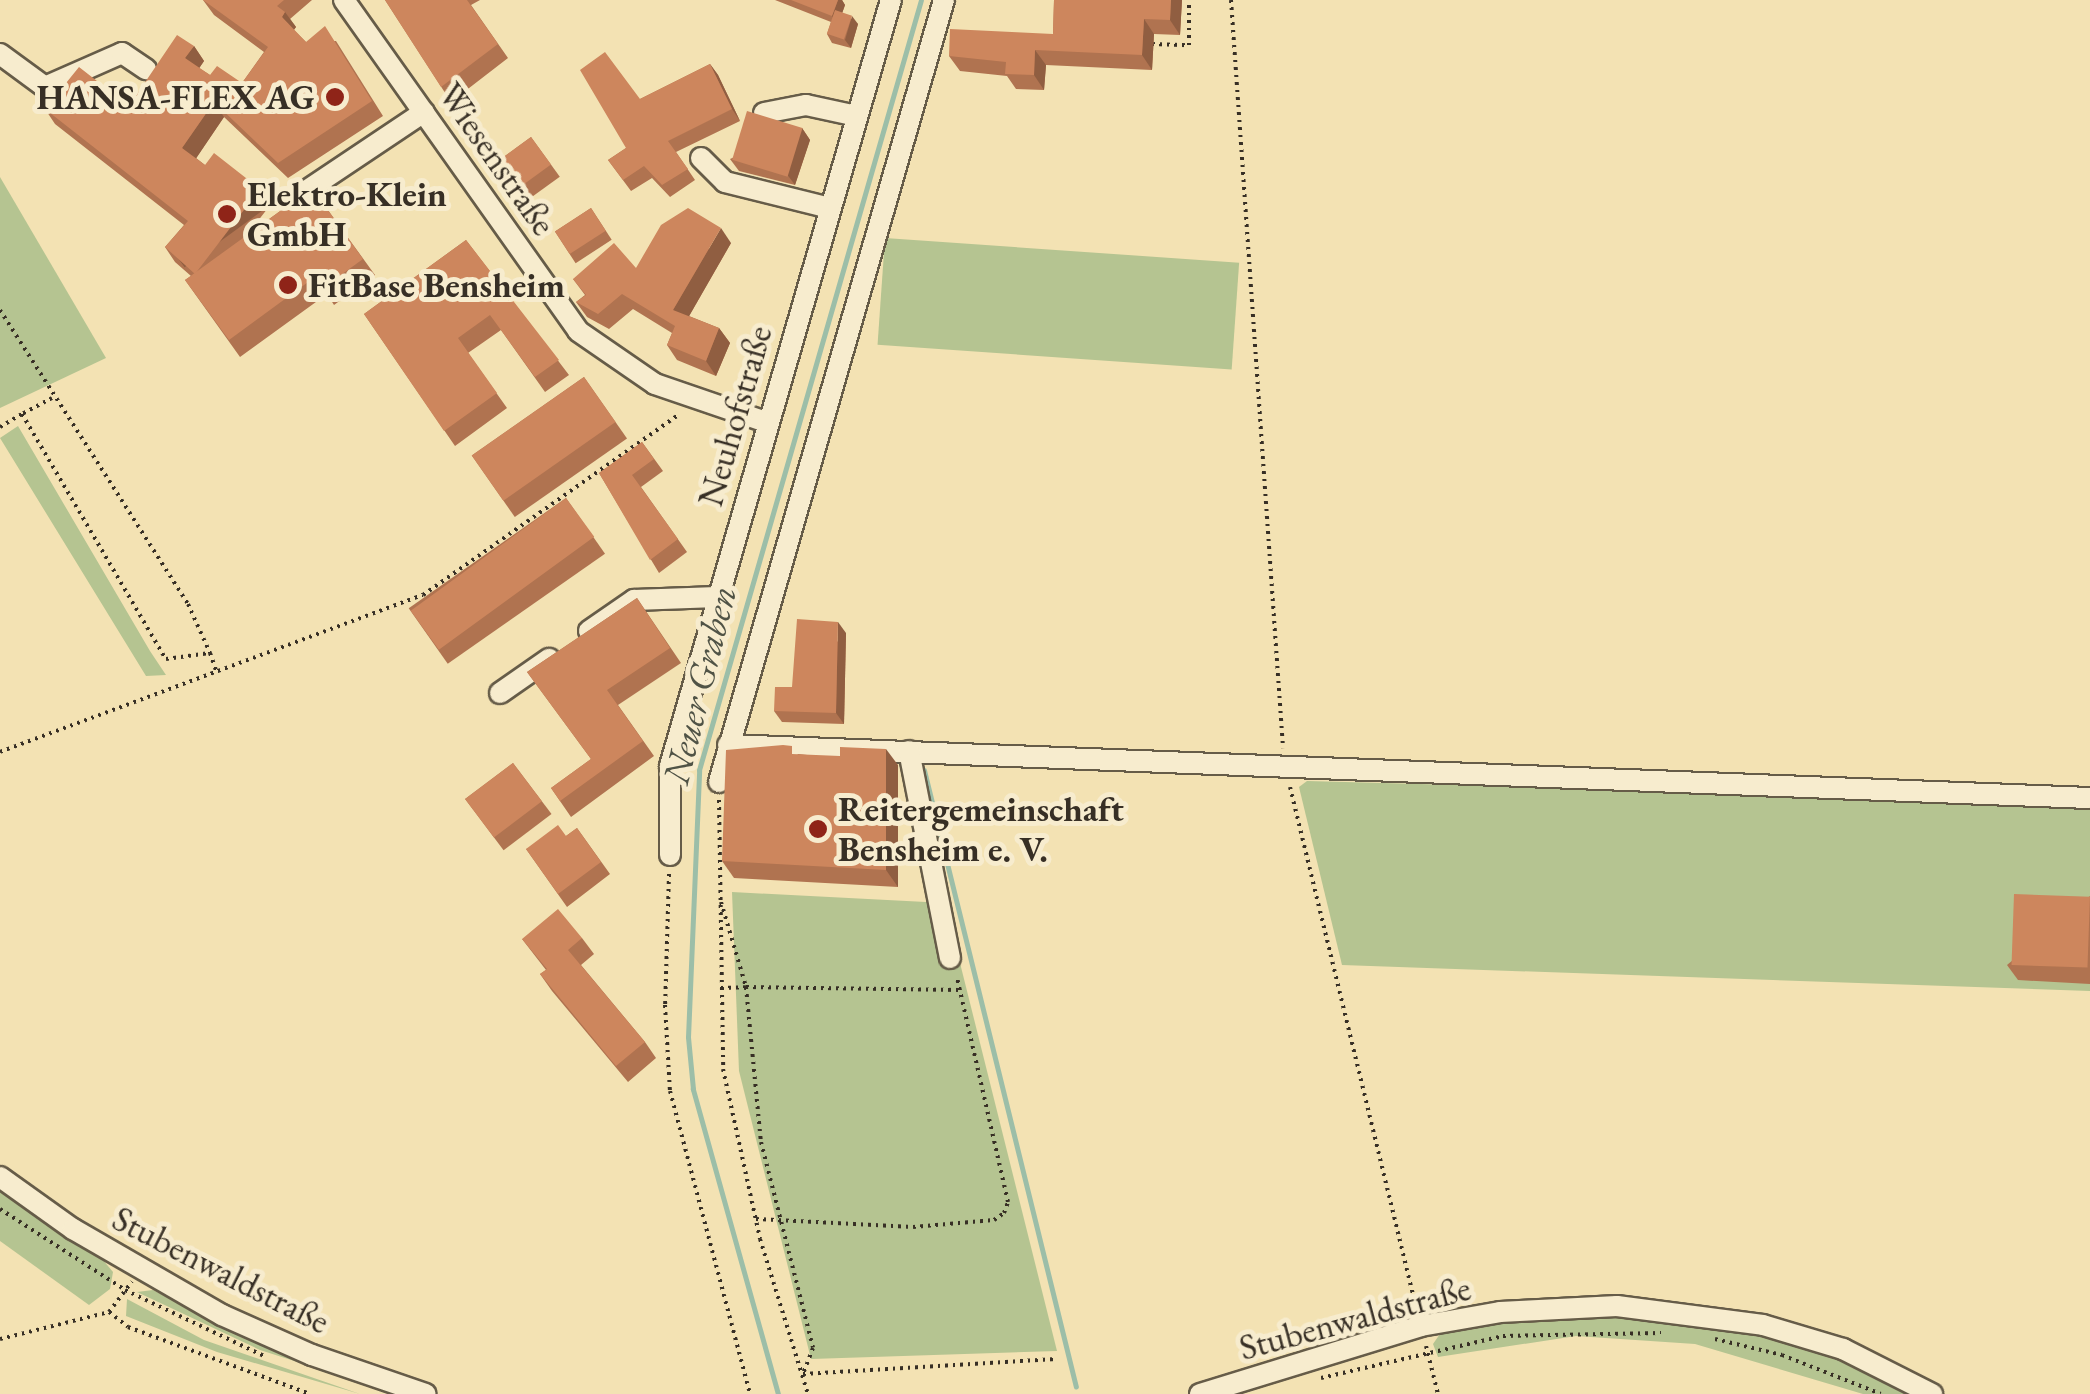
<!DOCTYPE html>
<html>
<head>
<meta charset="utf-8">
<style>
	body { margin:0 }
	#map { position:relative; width:2090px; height:1394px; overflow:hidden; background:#f3e2b3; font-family:"EB Garamond",serif }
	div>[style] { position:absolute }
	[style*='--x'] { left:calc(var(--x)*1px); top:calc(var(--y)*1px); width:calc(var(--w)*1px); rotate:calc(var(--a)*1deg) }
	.green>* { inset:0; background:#b5c491; transform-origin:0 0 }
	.stream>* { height:5px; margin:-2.5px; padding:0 2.5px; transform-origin:2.5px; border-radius:2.5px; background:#9cbea8 }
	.path>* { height:4px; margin-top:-2px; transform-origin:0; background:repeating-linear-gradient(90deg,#372f25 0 2.5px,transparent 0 7.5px) }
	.roads { filter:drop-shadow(2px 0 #665c48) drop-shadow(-2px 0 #665c48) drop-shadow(0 2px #665c48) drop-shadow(0 -2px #665c48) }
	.minor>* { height:20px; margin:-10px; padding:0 10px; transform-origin:10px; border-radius:10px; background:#f7ecce }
	.wall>* { inset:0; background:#b07350; transform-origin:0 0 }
	.shaded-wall>* { inset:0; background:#905e41; transform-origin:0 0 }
	.building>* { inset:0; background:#cd865d; transform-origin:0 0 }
	.dots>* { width:28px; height:28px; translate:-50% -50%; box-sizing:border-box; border:5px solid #f7ecce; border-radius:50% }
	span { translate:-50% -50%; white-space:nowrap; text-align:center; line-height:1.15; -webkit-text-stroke:10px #f7ecce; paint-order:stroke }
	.poi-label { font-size:35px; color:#372f25; font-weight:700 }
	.right { translate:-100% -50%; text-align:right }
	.left { translate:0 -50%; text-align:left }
	.street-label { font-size:35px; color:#372f25 }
	.water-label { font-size:38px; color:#505346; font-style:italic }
</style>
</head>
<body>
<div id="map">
	<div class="green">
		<i style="clip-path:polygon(0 177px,106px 358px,0 408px)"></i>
		<i style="left:885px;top:238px;width:355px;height:107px;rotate:4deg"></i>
		<i style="clip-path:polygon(18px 426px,150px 651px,166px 675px,146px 676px,0 438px)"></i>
		<i style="clip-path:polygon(1307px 781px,2090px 802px,2090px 991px,1342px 965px,1299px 787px)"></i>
		<i style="clip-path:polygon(732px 892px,945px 903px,1057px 1351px,811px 1359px,739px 1071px)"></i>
		<i style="clip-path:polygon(0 1188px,103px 1260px,113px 1272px,110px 1289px,89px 1305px,0 1241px)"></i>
		<i style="clip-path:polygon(153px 1290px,224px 1327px,313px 1367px,260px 1350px,137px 1292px)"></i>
		<i style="clip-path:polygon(127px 1299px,204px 1340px,360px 1394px,217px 1352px,126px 1316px)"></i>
		<i style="clip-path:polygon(1572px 1313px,1666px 1317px,1792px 1340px,1916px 1394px,1863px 1394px,1695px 1344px,1576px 1336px,1438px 1357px,1433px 1344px,1442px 1331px)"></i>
	</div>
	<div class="stream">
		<i style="--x:924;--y:770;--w:635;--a:76.16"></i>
		<i style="--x:778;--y:1394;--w:317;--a:-105.6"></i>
		<i style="--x:693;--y:1089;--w:52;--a:-95.5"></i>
		<i style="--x:688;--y:1037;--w:267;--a:-87.6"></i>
		<i style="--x:699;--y:770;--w:801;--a:-73.92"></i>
	</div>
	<div class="path">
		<i style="--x:1231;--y:0;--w:750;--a:86.02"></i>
		<i style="--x:1152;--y:44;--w:37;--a:2"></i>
		<i style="--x:1189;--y:45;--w:45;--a:-90"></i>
		<i style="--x:0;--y:310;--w:349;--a:57.4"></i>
		<i style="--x:188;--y:604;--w:54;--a:65.8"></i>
		<i style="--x:52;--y:398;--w:34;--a:152"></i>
		<i style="--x:22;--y:414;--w:284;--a:59.6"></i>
		<i style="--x:166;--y:659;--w:44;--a:-7.8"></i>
		<i style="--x:210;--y:653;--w:18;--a:71"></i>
		<i style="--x:0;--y:427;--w:26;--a:-31"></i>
		<i style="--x:0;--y:752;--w:451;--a:-20.4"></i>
		<i style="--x:423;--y:595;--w:314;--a:-35.2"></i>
		<i style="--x:1290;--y:787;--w:535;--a:76.38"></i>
		<i style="--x:719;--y:800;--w:269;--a:89.1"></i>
		<i style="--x:723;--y:1069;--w:174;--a:77.7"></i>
		<i style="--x:760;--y:1239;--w:162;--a:72.8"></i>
		<i style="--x:669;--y:874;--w:131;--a:91.7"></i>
		<i style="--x:665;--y:1005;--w:86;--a:86.7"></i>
		<i style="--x:670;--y:1091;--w:313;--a:75.2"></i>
		<i style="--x:721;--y:902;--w:89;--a:73.6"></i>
		<i style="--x:746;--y:987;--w:215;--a:0.8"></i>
		<i style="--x:721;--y:988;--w:25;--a:-2"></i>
		<i style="--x:746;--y:987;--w:156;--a:84.5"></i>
		<i style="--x:761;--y:1142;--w:212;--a:75.8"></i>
		<i style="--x:813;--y:1348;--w:28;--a:111"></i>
		<i style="--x:803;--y:1374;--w:254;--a:-3.4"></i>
		<i style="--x:0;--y:1209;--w:149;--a:32.9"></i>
		<i style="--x:125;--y:1290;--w:156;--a:25.4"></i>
		<i style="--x:756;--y:1219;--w:157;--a:2.9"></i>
		<i style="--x:913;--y:1227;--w:81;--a:-4.9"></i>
		<i style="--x:994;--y:1220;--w:12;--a:-35"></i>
		<i style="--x:1004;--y:1213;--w:12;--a:-70"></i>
		<i style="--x:1008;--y:1202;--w:231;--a:-102.8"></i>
		<i style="--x:109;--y:1312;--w:24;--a:38"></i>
		<i style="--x:128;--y:1327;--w:194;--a:20.2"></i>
		<i style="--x:0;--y:1339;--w:112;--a:-13.9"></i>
		<i style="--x:109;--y:1312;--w:38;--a:-53"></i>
		<i style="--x:1715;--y:1339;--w:69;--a:13.4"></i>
		<i style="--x:1782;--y:1355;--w:106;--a:21.5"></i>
		<i style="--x:1426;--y:1346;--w:49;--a:76"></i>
		<i style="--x:1321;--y:1378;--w:187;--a:-13"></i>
		<i style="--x:1503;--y:1336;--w:158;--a:-1.1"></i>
	</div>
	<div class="roads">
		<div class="minor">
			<i style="--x:344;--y:0;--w:405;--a:54.7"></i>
			<i style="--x:578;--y:331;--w:93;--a:34.5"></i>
			<i style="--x:655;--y:384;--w:117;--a:18.9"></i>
			<i style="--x:0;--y:54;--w:56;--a:36.3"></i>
			<i style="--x:45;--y:87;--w:84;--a:-23.8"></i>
			<i style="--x:122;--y:53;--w:29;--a:34"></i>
			<i style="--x:764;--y:113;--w:43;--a:-10.8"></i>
			<i style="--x:806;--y:105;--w:52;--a:12.2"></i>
			<i style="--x:701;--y:158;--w:34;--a:45"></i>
			<i style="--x:725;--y:182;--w:108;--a:13.9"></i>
			<i style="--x:291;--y:201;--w:160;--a:-33.8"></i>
			<i style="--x:589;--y:631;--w:55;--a:-34.6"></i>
			<i style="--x:634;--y:600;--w:83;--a:-2.1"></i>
			<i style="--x:500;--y:693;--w:60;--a:-34.8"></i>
			<i style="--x:728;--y:745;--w:1363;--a:2.23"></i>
			<i style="--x:909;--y:751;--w:211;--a:78.8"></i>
			<i style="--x:719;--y:782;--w:814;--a:-73.95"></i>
			<i style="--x:670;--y:855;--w:89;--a:-90"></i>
			<i style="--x:670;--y:766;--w:797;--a:-73.91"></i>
			<i style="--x:0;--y:1177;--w:90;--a:35.5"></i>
			<i style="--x:73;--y:1229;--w:172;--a:30"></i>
			<i style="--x:222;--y:1315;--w:98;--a:24"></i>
			<i style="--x:312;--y:1355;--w:120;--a:18.9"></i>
			<i style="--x:1200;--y:1394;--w:231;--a:-17.1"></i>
			<i style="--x:1421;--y:1326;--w:80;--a:-10"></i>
			<i style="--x:1500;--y:1312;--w:117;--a:-2.9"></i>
			<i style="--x:1617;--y:1306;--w:147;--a:7.4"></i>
			<i style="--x:1763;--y:1325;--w:84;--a:16.7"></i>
			<i style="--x:1843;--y:1349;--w:100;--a:26.8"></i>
		</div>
	</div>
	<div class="wall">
		<i style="clip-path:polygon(203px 0,312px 0,290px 19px,296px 27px,294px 30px,306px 42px,336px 41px,383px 116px,288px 178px,224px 117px,196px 158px,205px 165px,260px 189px,271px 204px,247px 235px,312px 188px,375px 275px,334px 305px,327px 294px,240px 357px,185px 280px,191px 276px,175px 262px,165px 247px,184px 225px,55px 124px,45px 109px,129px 106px,194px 46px,204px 61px,199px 68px,210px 75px,242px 83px,264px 52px,214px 15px)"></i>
		<i style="clip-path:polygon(385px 0,480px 0,471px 5px,508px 58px,451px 102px)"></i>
		<i style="clip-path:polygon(775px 0,842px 0,845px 5px,842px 13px,858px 24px,851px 48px,832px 43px,827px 34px,831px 22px)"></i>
		<i style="clip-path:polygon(1054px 0,1182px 0,1180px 35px,1154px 34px,1152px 70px,1046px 65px,1044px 90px,1016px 89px,1007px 76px,960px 71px,949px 56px,1053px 34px)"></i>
		<i style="clip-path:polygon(710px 64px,718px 75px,740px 121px,676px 152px,695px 180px,670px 197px,652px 178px,631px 191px,608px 160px,626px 148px,640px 99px)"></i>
		<i style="clip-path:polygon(802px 128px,810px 140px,795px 185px,739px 171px,730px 159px)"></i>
		<i style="left:531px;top:137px;width:49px;height:53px;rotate:54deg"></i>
		<i style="left:591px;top:208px;width:38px;height:43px;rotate:57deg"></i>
		<i style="clip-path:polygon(466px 240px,569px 375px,545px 392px,501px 330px,468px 353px,507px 408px,455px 446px,364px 314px)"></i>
		<i style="clip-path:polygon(731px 243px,689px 316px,719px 328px,730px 343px,716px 376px,677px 360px,667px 345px,672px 333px,633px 309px,609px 329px,587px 317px,576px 302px,585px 295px,573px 279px,636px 268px)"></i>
		<i style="left:584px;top:377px;width:75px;height:137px;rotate:55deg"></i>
		<i style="clip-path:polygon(642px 442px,663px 471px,641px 487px,687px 552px,659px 573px,599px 473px)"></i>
		<i style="left:566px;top:498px;width:68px;height:192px;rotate:55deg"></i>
		<i style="clip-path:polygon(637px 598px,681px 663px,618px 705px,654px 756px,571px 817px,551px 788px,591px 759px,527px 672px)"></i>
		<i style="clip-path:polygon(846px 633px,844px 724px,782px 722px,774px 711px,792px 687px)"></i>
		<i style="clip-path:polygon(798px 754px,898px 765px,898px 887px,734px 878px,722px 861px)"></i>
		<i style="left:513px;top:763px;width:64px;height:60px;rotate:53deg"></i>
		<i style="clip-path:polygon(577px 828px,610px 874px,567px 907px,526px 849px,566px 836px)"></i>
		<i style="clip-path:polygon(2090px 896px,2090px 984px,2018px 980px,2007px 965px)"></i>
		<i style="clip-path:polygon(582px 938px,594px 954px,581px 965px,645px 1042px,656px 1058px,628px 1082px,552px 991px,540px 974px,546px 970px,522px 939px)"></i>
	</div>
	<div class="shaded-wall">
		<i style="clip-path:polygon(838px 0,842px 0,845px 5px,838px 25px,832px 16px)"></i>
		<i style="clip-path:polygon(1171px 0,1182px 0,1180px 35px,1170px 20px)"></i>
		<i style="clip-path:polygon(285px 12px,296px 27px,292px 32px,282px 17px)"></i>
		<i style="clip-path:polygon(852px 16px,858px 24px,851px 48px,845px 40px)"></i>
		<i style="clip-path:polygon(1144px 19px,1154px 34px,1152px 70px,1142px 55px)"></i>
		<i style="clip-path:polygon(194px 46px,204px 61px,196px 73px,185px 58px)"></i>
		<i style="clip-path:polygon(1035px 50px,1046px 65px,1044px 90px,1034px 75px)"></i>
		<i style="clip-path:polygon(710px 64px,718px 75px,740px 121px,732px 109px)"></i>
		<i style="clip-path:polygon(214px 102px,224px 117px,193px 163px,182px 148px)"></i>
		<i style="clip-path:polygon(802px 128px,810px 140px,795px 185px,786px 173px)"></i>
		<i style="left:260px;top:189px;width:19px;height:107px;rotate:54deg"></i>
		<i style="clip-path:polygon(721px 228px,731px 243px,684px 325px,673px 310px)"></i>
		<i style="clip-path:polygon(719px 328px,730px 343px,716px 376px,706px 361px)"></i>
		<i style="clip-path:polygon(838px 622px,846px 633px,844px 724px,836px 713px)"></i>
		<i style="clip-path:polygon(886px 749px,898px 765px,898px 887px,886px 870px)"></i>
	</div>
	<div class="building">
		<i style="clip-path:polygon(203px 0,284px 0,277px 6px,285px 12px,282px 17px,306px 42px,325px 26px,372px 101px,278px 163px,214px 102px,182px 148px,205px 165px,214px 153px,260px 189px,195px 274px,165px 247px,188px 221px,45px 109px,79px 67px,129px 106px,177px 35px,194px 46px,185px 58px,210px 75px,217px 66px,242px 83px,268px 47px)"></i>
		<i style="clip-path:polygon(385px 0,467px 0,498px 44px,441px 87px)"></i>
		<i style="clip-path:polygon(791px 0,838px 0,832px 16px)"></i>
		<i style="clip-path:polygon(1054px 0,1171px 0,1170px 20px,1144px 19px,1142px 55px,1035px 50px,1034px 75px,1005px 74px,1006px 62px,949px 56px,950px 29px,1053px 34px)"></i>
		<i style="left:835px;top:10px;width:18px;height:25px;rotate:19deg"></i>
		<i style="clip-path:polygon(605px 52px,640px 99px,710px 64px,732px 109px,668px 141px,688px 169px,662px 185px,644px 166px,623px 180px,608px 160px,626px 148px,580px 70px)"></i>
		<i style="left:747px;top:111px;width:58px;height:51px;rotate:17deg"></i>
		<i style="left:531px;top:137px;width:34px;height:53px;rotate:54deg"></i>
		<i style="clip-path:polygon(312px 188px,363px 259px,323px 288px,315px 277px,229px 340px,185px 280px)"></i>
		<i style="left:591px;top:208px;width:27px;height:43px;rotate:57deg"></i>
		<i style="clip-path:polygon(688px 208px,721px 228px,673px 310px,719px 328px,706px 361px,667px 345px,675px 326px,622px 294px,598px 314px,576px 302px,586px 295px,573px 279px,614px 243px,636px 268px,661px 225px)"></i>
		<i style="clip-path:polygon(466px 240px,559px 360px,535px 377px,490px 315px,458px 338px,497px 393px,444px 431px,364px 314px)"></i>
		<i style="left:584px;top:377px;width:55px;height:137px;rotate:55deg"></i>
		<i style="clip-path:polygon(642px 442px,654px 459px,632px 475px,678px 539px,650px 560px,599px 473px)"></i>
		<i style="left:566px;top:498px;width:48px;height:192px;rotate:54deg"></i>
		<i style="clip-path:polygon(637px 598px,670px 648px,607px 690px,643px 741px,560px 801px,551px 788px,591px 759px,527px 672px)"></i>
		<i style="clip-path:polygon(797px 619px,838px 622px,836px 713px,774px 711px,775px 687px,792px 687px)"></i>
		<i style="clip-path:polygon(783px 745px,792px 746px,792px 754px,840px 756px,840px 747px,886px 749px,886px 870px,722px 861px,726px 750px)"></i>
		<i style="left:513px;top:763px;width:48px;height:60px;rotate:53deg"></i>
		<i style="clip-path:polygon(558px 825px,566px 836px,577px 828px,601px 862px,558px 894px,526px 849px)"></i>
		<i style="left:2014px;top:894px;width:76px;height:71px;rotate:2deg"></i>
		<i style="clip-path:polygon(558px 909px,582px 938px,568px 950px,645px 1042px,616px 1066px,540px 974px,547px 969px,522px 939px)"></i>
	</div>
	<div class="dots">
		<i style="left:335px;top:97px;background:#8f2418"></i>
		<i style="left:227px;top:214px;background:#8f2418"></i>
		<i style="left:288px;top:285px;background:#8f2418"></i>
		<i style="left:818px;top:829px;background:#8f2418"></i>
	</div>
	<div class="poi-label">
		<span class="right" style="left:315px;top:97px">HANSA-FLEX AG</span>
		<span class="left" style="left:247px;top:214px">Elektro-Klein<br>GmbH</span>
		<span class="left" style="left:308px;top:285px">FitBase Bensheim</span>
		<span class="left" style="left:838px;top:829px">Reitergemeinschaft<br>Bensheim e. V.</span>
	</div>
	<div class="street-label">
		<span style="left:497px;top:159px;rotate:55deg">Wiesenstraße</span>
		<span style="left:735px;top:416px;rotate:-74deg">Neuhofstraße</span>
		<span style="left:221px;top:1270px;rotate:27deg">Stubenwaldstraße</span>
		<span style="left:1355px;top:1318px;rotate:-15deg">Stubenwaldstraße</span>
	</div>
	<div class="water-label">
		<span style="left:699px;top:685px;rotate:-76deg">Neuer Graben</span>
	</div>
</div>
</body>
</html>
